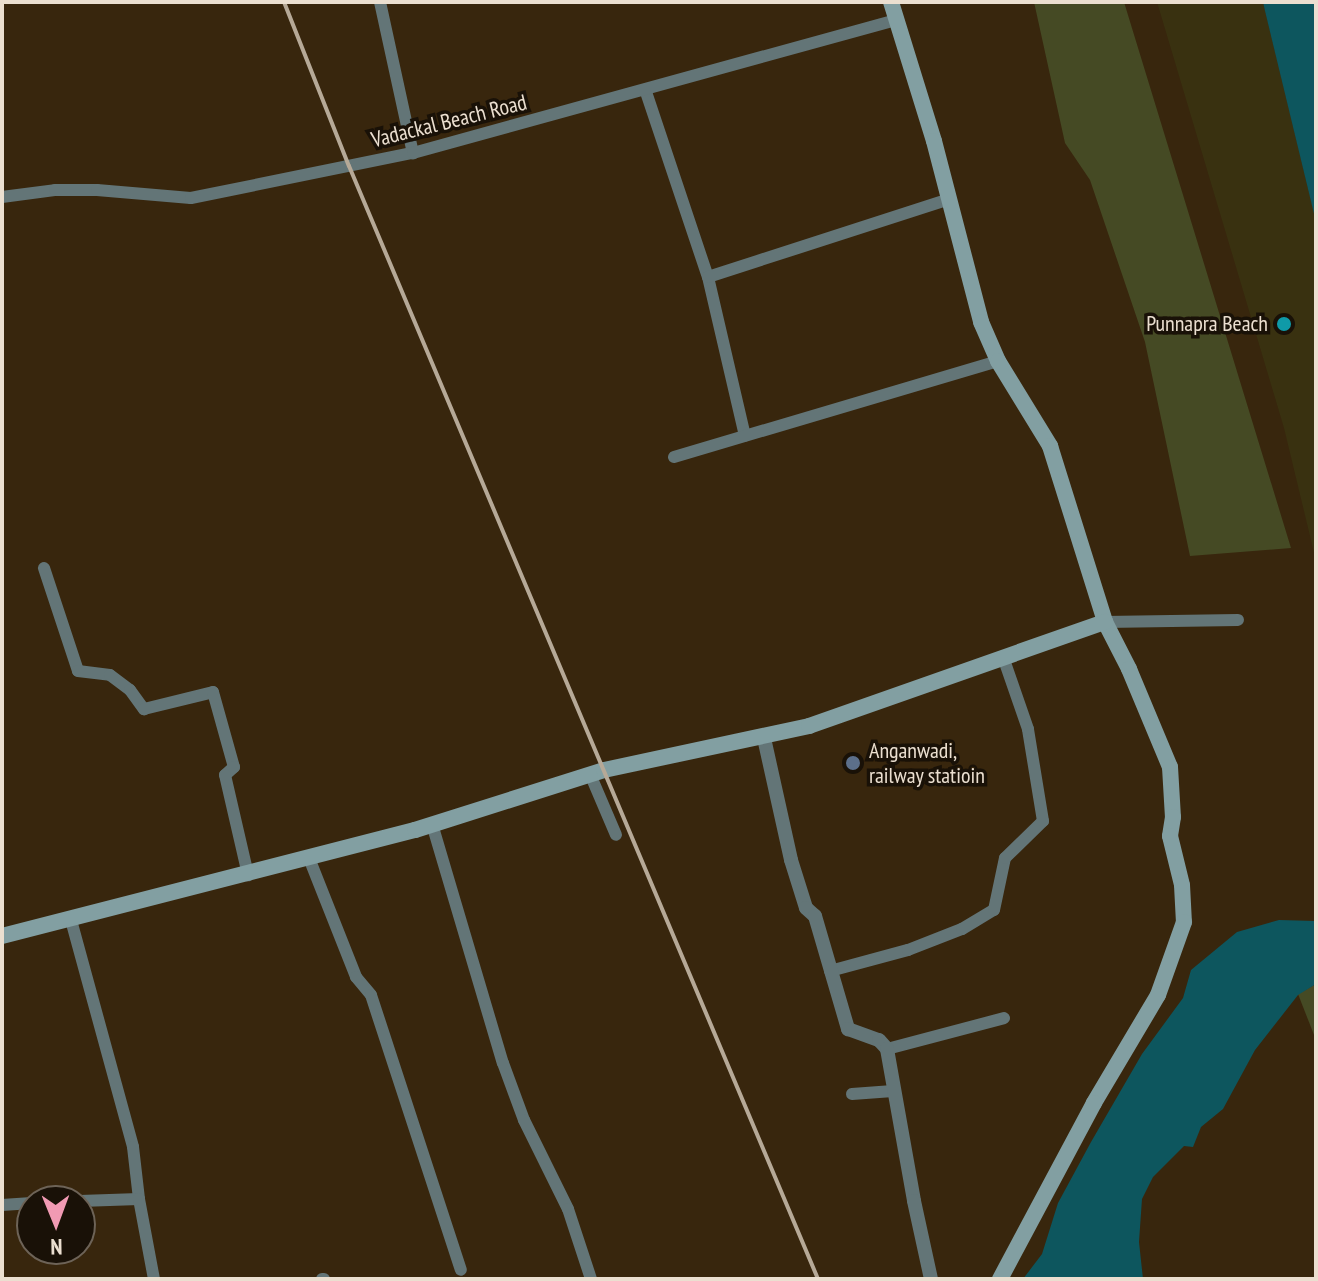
<!DOCTYPE html>
<html>
<head>
<meta charset="utf-8">
<style>
	body { margin:0 }
	#map { position:relative; width:1318px; height:1281px; overflow:hidden; background:#38260d; font-family:"PT Sans Narrow",sans-serif }
	div>[style] { position:absolute }
	[style*='--x'] { left:calc(var(--x)*1px); top:calc(var(--y)*1px); width:calc(var(--w)*1px); rotate:calc(var(--a)*1deg) }
	.green>* { inset:0; background:#454a24 }
	.sand>* { inset:0; background:#393110 }
	.water>* { inset:0; background:#0d565e }
	.minor>* { height:12px; margin:-6px; padding:0 6px; transform-origin:6px; border-radius:6px; background:#637577 }
	.tertiary>* { height:14px; margin:-7px; padding:0 7px; transform-origin:7px; border-radius:7px; background:#637577 }
	.secondary>* { height:16px; margin:-8px; padding:0 8px; transform-origin:8px; border-radius:8px; background:#829fa2 }
	.rail>* { height:4px; margin:-2px; padding:0 2px; transform-origin:2px; border-radius:2px; background:#b6a997 }
	.dots>* { width:22px; height:22px; translate:-50% -50%; box-sizing:border-box; border:4px solid #191107; border-radius:50% }
	span { translate:-50% -50%; white-space:nowrap; text-align:center; line-height:1.15; -webkit-text-stroke:7px #191107; paint-order:stroke }
	.street-label { font-size:22px; color:#ebdfd0 }
	.poi-label { font-size:22px; color:#ebdfd0 }
	.right { translate:-100% -50%; text-align:right }
	.left { translate:0 -50%; text-align:left }
	.frame { position:absolute; inset:0; border:4px solid #ebdfd0; pointer-events:none }
	.north { position:absolute; left:16px; top:1185px; width:80px; height:80px; box-sizing:border-box; background:#191107; border:2px solid #6d6357; border-radius:50%; rotate:179deg; font-size:22px; font-weight:700; line-height:32px; text-align:center; color:#ebdfd0 }
	.north::after { content:''; display:block; margin:auto; width:28px; height:36px; background:#f19ab3; clip-path:polygon(50% 0,100% 100%,50% 72%,0 100%) }
</style>
</head>
<body>
<div id="map">
	<div class="green">
		<i style="clip-path:polygon(1034px 2px,1124px 2px,1291px 548px,1190px 556px,1145px 342px,1090px 180px,1065px 143px)"></i>
		<i style="clip-path:polygon(1316px 984px,1316px 1040px,1298px 994px)"></i>
	</div>
	<div class="sand">
		<i style="clip-path:polygon(1157px 2px,1263px 2px,1316px 221px,1316px 561px,1284px 428px)"></i>
	</div>
	<div class="water">
		<i style="clip-path:polygon(1263px 2px,1316px 2px,1316px 222px,1265px 11px)"></i>
		<i style="clip-path:polygon(1279px 920px,1316px 921px,1316px 984px,1298px 995px,1255px 1050px,1223px 1109px,1201px 1127px,1193px 1147px,1184px 1146px,1153px 1177px,1142px 1199px,1139px 1242px,1143px 1279px,1023px 1279px,1042px 1254px,1058px 1203px,1091px 1142px,1142px 1054px,1183px 998px,1191px 970px,1237px 932px)"></i>
	</div>
	<div class="minor">
		<i style="--x:380;--y:2;--w:155;--a:77.7"></i>
		<i style="--x:646;--y:92;--w:195;--a:71.5"></i>
		<i style="--x:708;--y:277;--w:163;--a:76.9"></i>
		<i style="--x:2;--y:197;--w:53;--a:-7.5"></i>
		<i style="--x:55;--y:190;--w:42;--a:0"></i>
		<i style="--x:97;--y:190;--w:94;--a:4.9"></i>
		<i style="--x:191;--y:198;--w:227;--a:-11.5"></i>
		<i style="--x:413;--y:153;--w:501;--a:-15.4"></i>
		<i style="--x:708;--y:277;--w:253;--a:-17.9"></i>
		<i style="--x:674;--y:457;--w:338;--a:-16.5"></i>
		<i style="--x:44;--y:568;--w:108;--a:71.7"></i>
		<i style="--x:78;--y:671;--w:32;--a:7"></i>
		<i style="--x:110;--y:675;--w:25;--a:37"></i>
		<i style="--x:130;--y:690;--w:24;--a:54"></i>
		<i style="--x:144;--y:709;--w:71;--a:-13.8"></i>
		<i style="--x:213;--y:692;--w:78;--a:74.4"></i>
		<i style="--x:234;--y:767;--w:12;--a:138"></i>
		<i style="--x:225;--y:775;--w:103;--a:77"></i>
		<i style="--x:1105;--y:622;--w:133;--a:-0.9"></i>
		<i style="--x:590;--y:774;--w:66;--a:66.9"></i>
		<i style="--x:432;--y:824;--w:249;--a:73.5"></i>
		<i style="--x:503;--y:1063;--w:61;--a:69.8"></i>
		<i style="--x:524;--y:1120;--w:99;--a:63.7"></i>
		<i style="--x:568;--y:1209;--w:74;--a:71.8"></i>
		<i style="--x:309;--y:858;--w:128;--a:68.4"></i>
		<i style="--x:356;--y:977;--w:23;--a:50"></i>
		<i style="--x:371;--y:995;--w:289;--a:71.9"></i>
		<i style="--x:71;--y:920;--w:235;--a:74.7"></i>
		<i style="--x:133;--y:1147;--w:52;--a:83.4"></i>
		<i style="--x:830;--y:971;--w:81;--a:-15.1"></i>
		<i style="--x:908;--y:950;--w:58;--a:-21.3"></i>
		<i style="--x:962;--y:929;--w:37;--a:-31"></i>
		<i style="--x:994;--y:910;--w:53;--a:-78.1"></i>
		<i style="--x:1005;--y:858;--w:53;--a:-44.2"></i>
		<i style="--x:1043;--y:821;--w:93;--a:-99.3"></i>
		<i style="--x:1028;--y:729;--w:76;--a:-109.1"></i>
		<i style="--x:887;--y:1049;--w:121;--a:-14.8"></i>
		<i style="--x:852;--y:1094;--w:41;--a:-4.2"></i>
		<i style="--x:58;--y:1201;--w:15;--a:0"></i>
		<i style="--x:80;--y:1201;--w:59;--a:-1.9"></i>
		<i style="--x:139;--y:1199;--w:81;--a:79.4"></i>
		<i style="--x:2;--y:1205;--w:30;--a:-4"></i>
		<i style="--x:322;--y:1279;--w:2;--a:0"></i>
	</div>
	<div class="tertiary">
		<i style="--x:764;--y:738;--w:125;--a:77.5"></i>
		<i style="--x:791;--y:860;--w:50;--a:72.6"></i>
		<i style="--x:806;--y:908;--w:12;--a:42"></i>
		<i style="--x:815;--y:916;--w:118;--a:73.7"></i>
		<i style="--x:848;--y:1029;--w:33;--a:20"></i>
		<i style="--x:879;--y:1040;--w:12;--a:48"></i>
		<i style="--x:887;--y:1049;--w:154;--a:79.9"></i>
		<i style="--x:914;--y:1201;--w:80;--a:77.7"></i>
	</div>
	<div class="secondary">
		<i style="--x:891;--y:2;--w:145;--a:72.8"></i>
		<i style="--x:934;--y:141;--w:187;--a:75.4"></i>
		<i style="--x:981;--y:322;--w:43;--a:66.4"></i>
		<i style="--x:998;--y:361;--w:100;--a:58.5"></i>
		<i style="--x:1050;--y:446;--w:184;--a:72.6"></i>
		<i style="--x:1105;--y:622;--w:53;--a:62.9"></i>
		<i style="--x:1129;--y:669;--w:106;--a:67.3"></i>
		<i style="--x:1170;--y:767;--w:50;--a:86.6"></i>
		<i style="--x:1173;--y:817;--w:19;--a:99"></i>
		<i style="--x:1170;--y:836;--w:50;--a:76.2"></i>
		<i style="--x:1182;--y:885;--w:37;--a:87"></i>
		<i style="--x:1184;--y:922;--w:77;--a:109.6"></i>
		<i style="--x:1158;--y:995;--w:126;--a:120.7"></i>
		<i style="--x:1094;--y:1103;--w:200;--a:118.1"></i>
		<i style="--x:2;--y:936;--w:426;--a:-14.4"></i>
		<i style="--x:415;--y:830;--w:198;--a:-17.6"></i>
		<i style="--x:604;--y:770;--w:210;--a:-12.1"></i>
		<i style="--x:809;--y:726;--w:314;--a:-19.4"></i>
	</div>
	<div class="rail">
		<i style="--x:284;--y:2;--w:176;--a:68.4"></i>
		<i style="--x:349;--y:166;--w:1208;--a:67.15"></i>
	</div>
	<div class="dots">
		<i style="left:1284px;top:324px;background:#0f9aa8"></i>
		<i style="left:853px;top:763px;background:#5c6f8a"></i>
	</div>
	<div class="street-label">
		<span style="left:449px;top:121px;rotate:-14deg">Vadackal Beach Road</span>
	</div>
	<div class="poi-label">
		<span class="right" style="left:1268px;top:324px">Punnapra Beach</span>
		<span class="left" style="left:869px;top:763px">Anganwadi,<br>railway statioin</span>
	</div>
	<div class="frame"></div>
	<div class="north">N</div>
</div>
</body>
</html>
